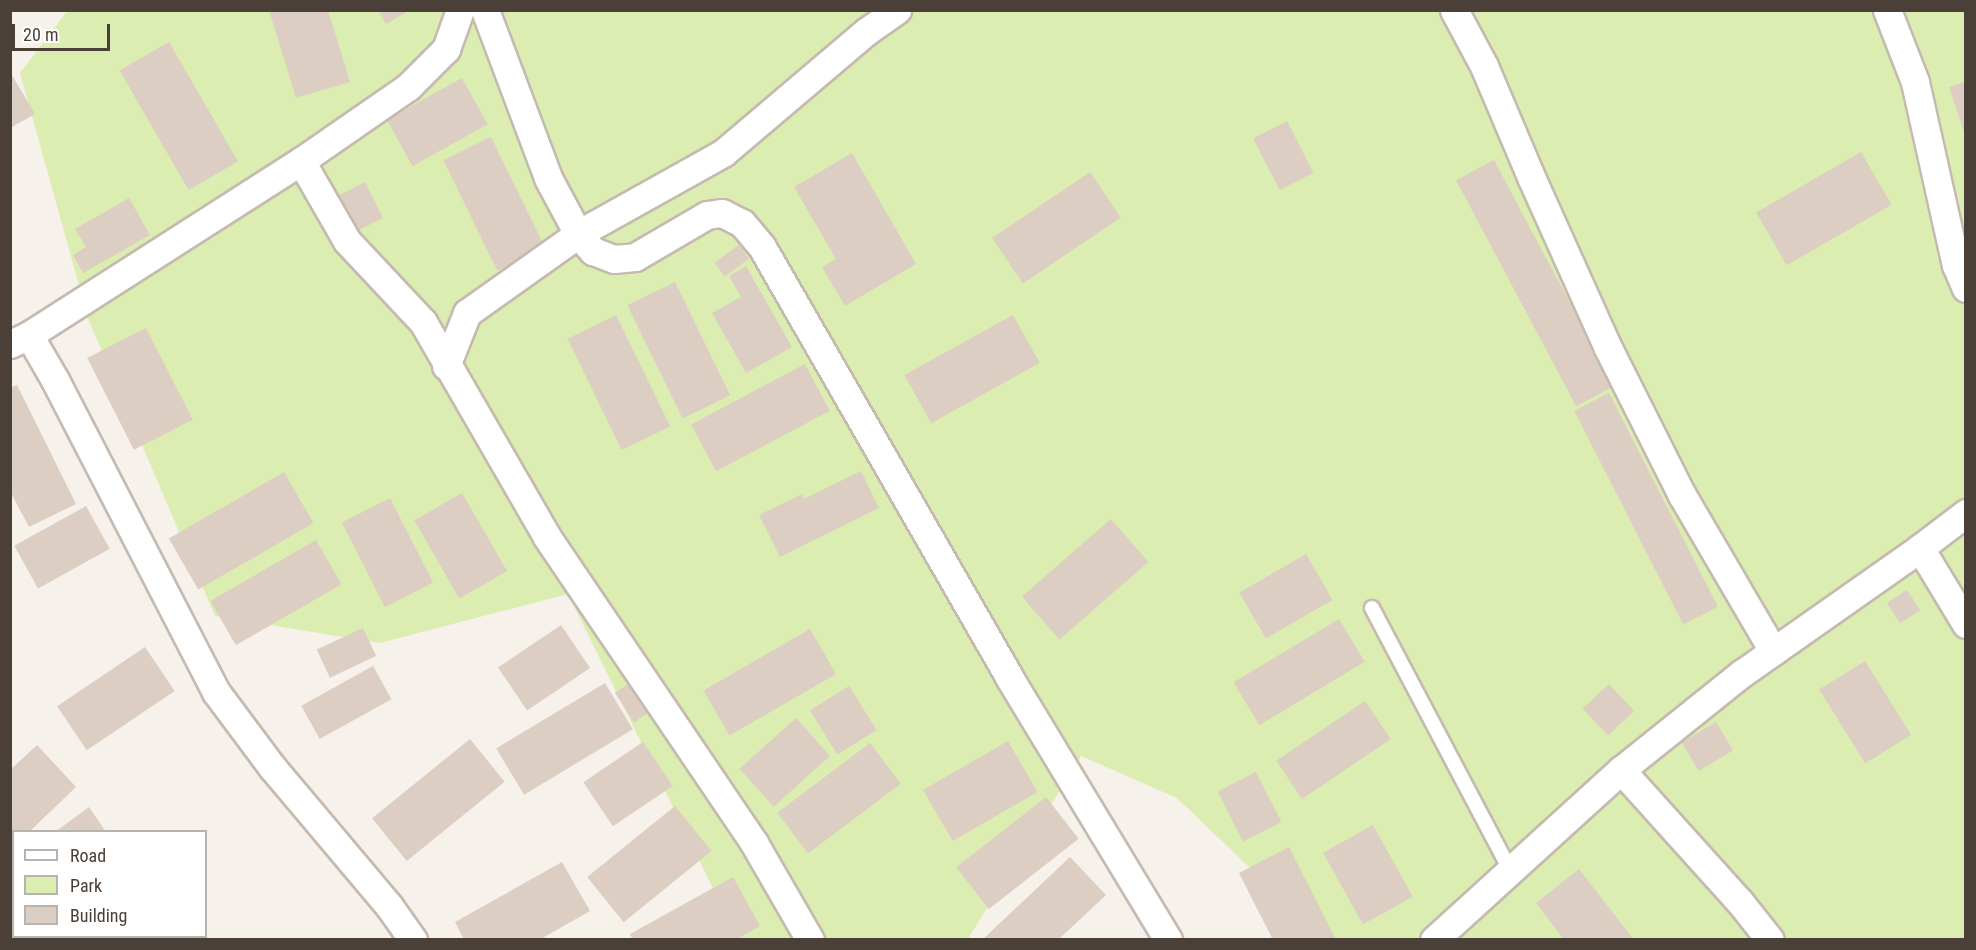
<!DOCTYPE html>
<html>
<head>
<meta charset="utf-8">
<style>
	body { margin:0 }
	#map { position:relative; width:1976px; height:950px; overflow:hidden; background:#f6f1eb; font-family:"Roboto Condensed",sans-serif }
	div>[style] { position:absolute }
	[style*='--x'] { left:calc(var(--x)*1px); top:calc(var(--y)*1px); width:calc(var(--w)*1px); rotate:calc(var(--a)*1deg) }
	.green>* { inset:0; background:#dbedb1 }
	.building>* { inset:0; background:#dccec2; transform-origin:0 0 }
	.roads { filter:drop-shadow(2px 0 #c6baaf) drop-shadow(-2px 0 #c6baaf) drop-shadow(0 2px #c6baaf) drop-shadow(0 -2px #c6baaf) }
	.lane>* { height:14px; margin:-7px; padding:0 7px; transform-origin:7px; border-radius:7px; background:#fff }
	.street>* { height:27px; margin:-13.5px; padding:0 13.5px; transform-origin:13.5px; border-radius:13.5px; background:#fff }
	span { translate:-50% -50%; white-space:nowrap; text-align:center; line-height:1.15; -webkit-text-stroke:6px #fff; paint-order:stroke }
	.frame { position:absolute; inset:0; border:12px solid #4b4037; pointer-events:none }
	.legend { position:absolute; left:12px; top:830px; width:195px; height:108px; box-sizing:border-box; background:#fff; border:2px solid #b7b3af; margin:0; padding:8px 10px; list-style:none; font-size:18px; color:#4b4037 }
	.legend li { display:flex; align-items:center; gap:12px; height:30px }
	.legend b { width:30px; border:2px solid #b7b3af }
	.scale { position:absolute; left:12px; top:24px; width:98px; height:27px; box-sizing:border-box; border:3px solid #4b4037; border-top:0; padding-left:8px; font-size:18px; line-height:21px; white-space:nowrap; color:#4b4037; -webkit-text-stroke:4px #fff; paint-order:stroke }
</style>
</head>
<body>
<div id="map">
	<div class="green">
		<i style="clip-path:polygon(68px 10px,1965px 11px,1965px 939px,1324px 939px,1177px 798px,1081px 756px,968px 939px,738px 939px,568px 594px,380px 643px,215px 616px,89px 321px,20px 73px)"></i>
	</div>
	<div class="building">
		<i style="clip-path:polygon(269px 10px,328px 10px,350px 82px,296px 98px)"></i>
		<i style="clip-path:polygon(378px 10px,410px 10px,386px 24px)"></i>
		<i style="left:169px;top:42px;width:138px;height:57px;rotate:60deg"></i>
		<i style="clip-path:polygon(10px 72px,35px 114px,10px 128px)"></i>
		<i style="left:462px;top:78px;width:53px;height:86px;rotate:61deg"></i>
		<i style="clip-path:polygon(1966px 82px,1966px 135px,1965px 135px,1949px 87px)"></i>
		<i style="left:1287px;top:121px;width:58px;height:38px;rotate:63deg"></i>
		<i style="left:491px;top:137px;width:123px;height:53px;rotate:64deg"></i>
		<i style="left:1861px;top:152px;width:61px;height:121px;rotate:60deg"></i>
		<i style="clip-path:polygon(852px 153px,916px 264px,845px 306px,822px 267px,836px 259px,794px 187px)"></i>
		<i style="left:1494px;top:160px;width:256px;height:43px;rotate:62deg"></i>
		<i style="left:1090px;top:172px;width:55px;height:118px;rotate:56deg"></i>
		<i style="left:365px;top:182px;width:40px;height:34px;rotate:63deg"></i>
		<i style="clip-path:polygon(129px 198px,150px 235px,83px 273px,73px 255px,86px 247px,75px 229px)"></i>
		<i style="left:739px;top:245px;width:17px;height:30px;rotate:54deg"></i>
		<i style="clip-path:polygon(746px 266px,792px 347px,746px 373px,712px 313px,741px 297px,729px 276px)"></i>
		<i style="left:675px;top:282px;width:126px;height:53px;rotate:64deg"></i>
		<i style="left:616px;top:315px;width:124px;height:54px;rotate:64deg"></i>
		<i style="left:1013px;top:315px;width:55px;height:124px;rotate:61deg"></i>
		<i style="left:146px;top:328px;width:103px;height:66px;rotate:63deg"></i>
		<i style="left:805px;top:364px;width:53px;height:129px;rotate:62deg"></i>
		<i style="clip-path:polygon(17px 385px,76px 504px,29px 527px,10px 491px,10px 388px)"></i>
		<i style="left:1609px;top:393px;width:240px;height:39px;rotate:63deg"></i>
		<i style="clip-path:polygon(861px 471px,879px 508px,780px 557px,759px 515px,802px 494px,804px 499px)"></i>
		<i style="left:284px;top:472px;width:59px;height:133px;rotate:60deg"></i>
		<i style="left:462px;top:493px;width:90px;height:55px;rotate:60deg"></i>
		<i style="left:390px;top:498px;width:95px;height:54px;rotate:63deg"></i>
		<i style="left:86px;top:506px;width:49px;height:82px;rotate:61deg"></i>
		<i style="left:1111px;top:519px;width:57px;height:118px;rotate:49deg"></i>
		<i style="left:316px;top:540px;width:51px;height:122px;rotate:60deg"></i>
		<i style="left:1306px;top:554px;width:53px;height:77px;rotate:60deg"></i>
		<i style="left:1907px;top:590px;width:24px;height:24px;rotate:57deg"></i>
		<i style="left:1339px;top:619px;width:50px;height:123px;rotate:59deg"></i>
		<i style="left:561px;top:625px;width:52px;height:76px;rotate:56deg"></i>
		<i style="left:363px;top:628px;width:31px;height:51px;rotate:65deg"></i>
		<i style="left:810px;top:629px;width:52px;height:123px;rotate:60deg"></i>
		<i style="left:145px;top:647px;width:53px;height:106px;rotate:56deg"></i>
		<i style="left:1865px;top:661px;width:87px;height:54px;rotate:58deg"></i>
		<i style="left:373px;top:666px;width:38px;height:82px;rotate:61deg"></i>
		<i style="left:605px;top:683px;width:54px;height:127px;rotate:59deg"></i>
		<i style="left:630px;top:683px;width:35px;height:18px;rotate:57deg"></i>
		<i style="left:1609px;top:684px;width:37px;height:36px;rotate:47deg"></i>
		<i style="left:849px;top:686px;width:52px;height:46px;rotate:58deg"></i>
		<i style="left:1365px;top:701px;width:46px;height:107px;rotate:56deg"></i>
		<i style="left:796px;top:718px;width:51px;height:76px;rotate:48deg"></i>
		<i style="left:1716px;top:722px;width:33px;height:40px;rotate:59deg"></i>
		<i style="left:470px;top:739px;width:55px;height:126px;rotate:51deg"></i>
		<i style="left:1008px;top:741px;width:59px;height:98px;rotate:60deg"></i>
		<i style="left:643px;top:742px;width:53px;height:72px;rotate:56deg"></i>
		<i style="left:870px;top:743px;width:51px;height:116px;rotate:53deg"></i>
		<i style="clip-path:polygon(37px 745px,76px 787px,29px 832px,14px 832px,14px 846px,10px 849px,10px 770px)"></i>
		<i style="left:1256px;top:772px;width:56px;height:43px;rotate:63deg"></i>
		<i style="left:1046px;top:797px;width:53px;height:114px;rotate:52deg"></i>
		<i style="left:675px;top:806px;width:58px;height:113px;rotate:51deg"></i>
		<i style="clip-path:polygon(89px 807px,106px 832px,55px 832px)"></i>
		<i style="left:1373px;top:825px;width:82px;height:57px;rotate:61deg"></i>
		<i style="clip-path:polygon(1289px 847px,1336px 940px,1273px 940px,1239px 873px)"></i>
		<i style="clip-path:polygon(1070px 857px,1106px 895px,1058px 940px,982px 940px)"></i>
		<i style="left:14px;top:861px;width:57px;height:4px;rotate:90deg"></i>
		<i style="clip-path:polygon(562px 862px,590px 911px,539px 940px,464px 940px,455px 922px)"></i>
		<i style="clip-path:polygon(1579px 869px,1634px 940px,1564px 940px,1536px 903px)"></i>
		<i style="clip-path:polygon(733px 877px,760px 926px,735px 940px,633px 940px,630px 934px)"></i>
		<i style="left:72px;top:936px;width:38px;height:4px"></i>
		<i style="left:139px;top:936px;width:63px;height:6px"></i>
	</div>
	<div class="roads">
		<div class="lane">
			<i style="--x:1372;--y:608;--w:296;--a:62.2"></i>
		</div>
		<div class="street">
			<i style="--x:485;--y:10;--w:179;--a:69.4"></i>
			<i style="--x:548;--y:178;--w:64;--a:61.8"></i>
			<i style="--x:578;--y:234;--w:23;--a:49"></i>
			<i style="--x:593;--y:251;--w:22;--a:21"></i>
			<i style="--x:614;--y:259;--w:21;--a:-5"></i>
			<i style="--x:635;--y:257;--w:83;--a:-30.3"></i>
			<i style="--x:707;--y:215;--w:15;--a:-8"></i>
			<i style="--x:722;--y:213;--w:22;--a:27"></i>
			<i style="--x:742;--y:223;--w:31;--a:50"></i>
			<i style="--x:762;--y:247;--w:496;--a:60.1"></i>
			<i style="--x:1009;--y:677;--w:307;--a:58.8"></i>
			<i style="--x:1454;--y:10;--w:64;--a:61.8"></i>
			<i style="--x:1484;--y:66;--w:123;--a:67"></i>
			<i style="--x:1532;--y:179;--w:185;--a:65.8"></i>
			<i style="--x:1608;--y:348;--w:165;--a:63.3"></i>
			<i style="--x:1682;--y:495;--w:181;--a:59.7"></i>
			<i style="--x:1887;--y:10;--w:77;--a:68.7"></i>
			<i style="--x:1915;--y:82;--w:188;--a:77.4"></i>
			<i style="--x:1956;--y:265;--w:25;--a:67"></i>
			<i style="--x:301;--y:161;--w:92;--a:60.1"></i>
			<i style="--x:347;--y:241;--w:111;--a:46.8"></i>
			<i style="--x:423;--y:322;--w:248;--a:60"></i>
			<i style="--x:547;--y:537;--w:369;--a:55.9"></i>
			<i style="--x:754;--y:843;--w:112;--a:60"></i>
			<i style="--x:29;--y:335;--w:52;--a:60"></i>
			<i style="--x:55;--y:380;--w:351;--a:62.7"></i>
			<i style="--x:216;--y:692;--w:94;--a:53.3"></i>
			<i style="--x:272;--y:767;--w:182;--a:49.9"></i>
			<i style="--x:389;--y:906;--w:42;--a:54.8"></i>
			<i style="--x:10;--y:344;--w:21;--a:-25"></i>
			<i style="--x:29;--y:335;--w:323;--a:-32.6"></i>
			<i style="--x:301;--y:161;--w:130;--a:-34.7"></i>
			<i style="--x:408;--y:87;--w:54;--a:-45"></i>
			<i style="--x:446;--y:49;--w:41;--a:-70.3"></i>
			<i style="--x:446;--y:366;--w:57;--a:-68.4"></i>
			<i style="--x:467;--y:313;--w:136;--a:-35.4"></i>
			<i style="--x:578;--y:234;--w:166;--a:-29.2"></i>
			<i style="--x:723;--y:153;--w:189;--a:-40.3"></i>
			<i style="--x:867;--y:31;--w:37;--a:-35"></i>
			<i style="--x:1920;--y:548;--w:89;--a:58.8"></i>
			<i style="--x:1621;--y:770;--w:178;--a:48"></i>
			<i style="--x:1740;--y:902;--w:48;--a:51.7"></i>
			<i style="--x:1434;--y:940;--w:253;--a:-42.3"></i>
			<i style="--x:1621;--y:770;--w:154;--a:-38.7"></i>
			<i style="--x:1741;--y:674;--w:219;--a:-35.1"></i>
			<i style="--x:1920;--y:548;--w:58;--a:-37.3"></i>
		</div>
	</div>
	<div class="frame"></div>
	<ul class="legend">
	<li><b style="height:8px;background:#fff"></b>Road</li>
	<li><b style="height:16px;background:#dbedb1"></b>Park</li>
	<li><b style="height:16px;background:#dccec2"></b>Building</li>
	</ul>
	<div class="scale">20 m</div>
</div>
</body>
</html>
